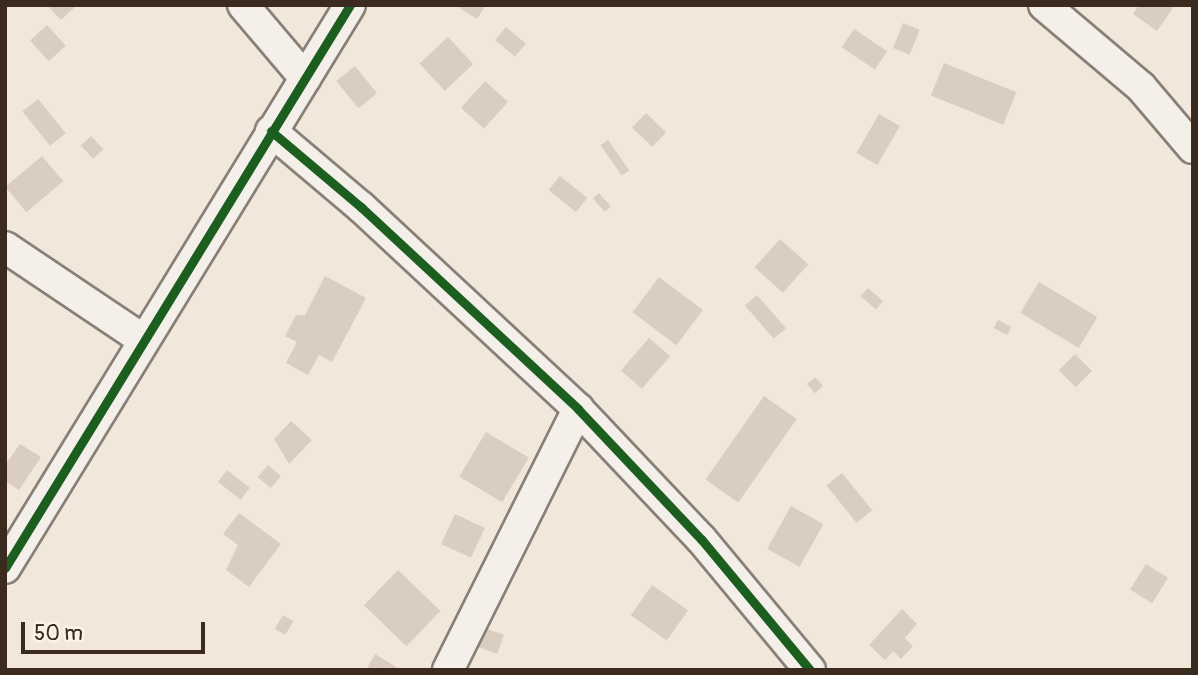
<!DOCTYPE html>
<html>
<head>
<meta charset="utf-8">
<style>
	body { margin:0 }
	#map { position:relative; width:1198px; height:675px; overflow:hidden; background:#f1e7db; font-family:Pangolin,sans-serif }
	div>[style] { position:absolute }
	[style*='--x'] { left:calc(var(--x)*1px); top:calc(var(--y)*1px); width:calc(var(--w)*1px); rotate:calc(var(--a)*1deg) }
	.building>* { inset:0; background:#dacec1; transform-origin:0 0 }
	.roads { filter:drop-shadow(2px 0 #888078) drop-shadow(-2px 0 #888078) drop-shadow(0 2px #888078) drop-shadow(0 -2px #888078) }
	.minor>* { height:30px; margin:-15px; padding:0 15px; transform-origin:15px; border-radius:15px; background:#f4f0e9 }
	.cycleway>* { height:9px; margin:-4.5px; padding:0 4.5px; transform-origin:4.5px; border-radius:4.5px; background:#1b5e20 }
	span { translate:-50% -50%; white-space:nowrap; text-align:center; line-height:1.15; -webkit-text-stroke:6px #fcf5e5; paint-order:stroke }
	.frame { position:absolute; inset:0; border:7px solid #3b2a1e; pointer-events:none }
	.scale { position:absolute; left:21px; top:622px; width:184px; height:32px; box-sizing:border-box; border:4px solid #3b2a1e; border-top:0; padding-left:9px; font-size:21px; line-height:24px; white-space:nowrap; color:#3b2a1e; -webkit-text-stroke:5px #fcf5e5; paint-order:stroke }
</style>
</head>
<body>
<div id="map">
	<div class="building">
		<i style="clip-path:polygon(47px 5px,77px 5px,61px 20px)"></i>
		<i style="clip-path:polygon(455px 5px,486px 5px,477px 19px)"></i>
		<i style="clip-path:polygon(1139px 5px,1175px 5px,1157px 31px,1133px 14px)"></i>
		<i style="left:903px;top:23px;width:18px;height:27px;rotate:22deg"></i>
		<i style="left:47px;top:25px;width:28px;height:23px;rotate:48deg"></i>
		<i style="left:506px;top:27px;width:26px;height:17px;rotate:40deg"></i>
		<i style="left:854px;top:29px;width:40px;height:22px;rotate:34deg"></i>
		<i style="left:448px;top:37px;width:37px;height:39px;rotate:47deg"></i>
		<i style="left:944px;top:63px;width:78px;height:35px;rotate:22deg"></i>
		<i style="left:355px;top:66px;width:35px;height:24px;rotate:51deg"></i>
		<i style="left:485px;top:81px;width:31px;height:36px;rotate:42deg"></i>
		<i style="left:38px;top:99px;width:44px;height:20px;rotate:51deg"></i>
		<i style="left:646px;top:113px;width:28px;height:20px;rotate:44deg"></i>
		<i style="left:879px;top:114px;width:24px;height:45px;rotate:30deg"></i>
		<i style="left:91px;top:136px;width:18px;height:14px;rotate:47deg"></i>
		<i style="left:608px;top:140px;width:37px;height:9px;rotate:55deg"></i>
		<i style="left:42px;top:156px;width:33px;height:48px;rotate:50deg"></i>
		<i style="left:560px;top:176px;width:35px;height:18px;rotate:39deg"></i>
		<i style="left:599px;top:193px;width:18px;height:8px;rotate:49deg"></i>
		<i style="left:780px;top:239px;width:38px;height:38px;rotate:42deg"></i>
		<i style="clip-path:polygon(325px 276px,366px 298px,332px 362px,319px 355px,308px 375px,286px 363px,297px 342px,285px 336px,296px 315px,305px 315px)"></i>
		<i style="left:659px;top:277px;width:55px;height:44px;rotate:37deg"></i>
		<i style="left:1039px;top:282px;width:68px;height:36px;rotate:31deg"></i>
		<i style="left:868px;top:288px;width:20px;height:11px;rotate:41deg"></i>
		<i style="left:757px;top:295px;width:44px;height:16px;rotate:49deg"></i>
		<i style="left:998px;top:320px;width:15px;height:9px;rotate:28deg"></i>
		<i style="left:649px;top:338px;width:28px;height:43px;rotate:41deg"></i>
		<i style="left:1075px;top:354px;width:24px;height:23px;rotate:45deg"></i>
		<i style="left:815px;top:377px;width:12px;height:11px;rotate:48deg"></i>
		<i style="left:764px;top:396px;width:40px;height:102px;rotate:35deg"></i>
		<i style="clip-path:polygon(291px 421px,312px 440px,289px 464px,274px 439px)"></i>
		<i style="left:486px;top:432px;width:50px;height:52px;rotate:31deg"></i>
		<i style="clip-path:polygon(20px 444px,41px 457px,19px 490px,5px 481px,5px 465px)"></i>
		<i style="left:268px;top:465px;width:17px;height:16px;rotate:40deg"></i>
		<i style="left:227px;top:470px;width:29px;height:15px;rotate:38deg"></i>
		<i style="left:842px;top:473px;width:48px;height:20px;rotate:51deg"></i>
		<i style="left:791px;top:506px;width:37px;height:49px;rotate:29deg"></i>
		<i style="clip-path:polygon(239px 513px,281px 544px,249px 587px,226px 570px,238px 545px,223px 534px)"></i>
		<i style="left:455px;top:514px;width:33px;height:33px;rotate:25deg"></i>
		<i style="left:1146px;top:564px;width:26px;height:30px;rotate:32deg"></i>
		<i style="left:398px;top:570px;width:59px;height:49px;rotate:44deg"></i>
		<i style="left:652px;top:585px;width:44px;height:37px;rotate:35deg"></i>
		<i style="clip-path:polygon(902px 609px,917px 624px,905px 638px,913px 646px,901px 659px,893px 651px,885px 660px,869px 645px)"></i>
		<i style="left:283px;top:615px;width:12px;height:16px;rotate:31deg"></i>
		<i style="left:484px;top:628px;width:21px;height:20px;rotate:19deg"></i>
		<i style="clip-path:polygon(375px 654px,401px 670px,366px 670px)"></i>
	</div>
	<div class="roads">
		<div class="minor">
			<i style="--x:243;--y:5;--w:96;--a:49.7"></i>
			<i style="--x:1044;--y:5;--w:127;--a:40.2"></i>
			<i style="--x:1141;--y:87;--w:80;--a:49.6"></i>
			<i style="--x:271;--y:131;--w:118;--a:40.2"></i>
			<i style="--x:361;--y:207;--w:296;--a:42.9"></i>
			<i style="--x:578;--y:409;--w:180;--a:46.6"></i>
			<i style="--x:702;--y:540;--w:169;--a:50.3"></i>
			<i style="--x:5;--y:247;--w:165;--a:33.9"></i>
			<i style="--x:5;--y:568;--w:660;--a:-58.5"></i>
			<i style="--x:448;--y:670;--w:292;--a:-63.5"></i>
		</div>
	</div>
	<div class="cycleway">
		<i style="--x:271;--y:131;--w:118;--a:40.2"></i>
		<i style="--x:361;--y:207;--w:296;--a:42.9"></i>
		<i style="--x:578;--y:409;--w:180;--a:46.6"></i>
		<i style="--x:702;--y:540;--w:169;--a:50.3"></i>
		<i style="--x:5;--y:568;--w:660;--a:-58.5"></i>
	</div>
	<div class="frame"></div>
	<div class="scale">50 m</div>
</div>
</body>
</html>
